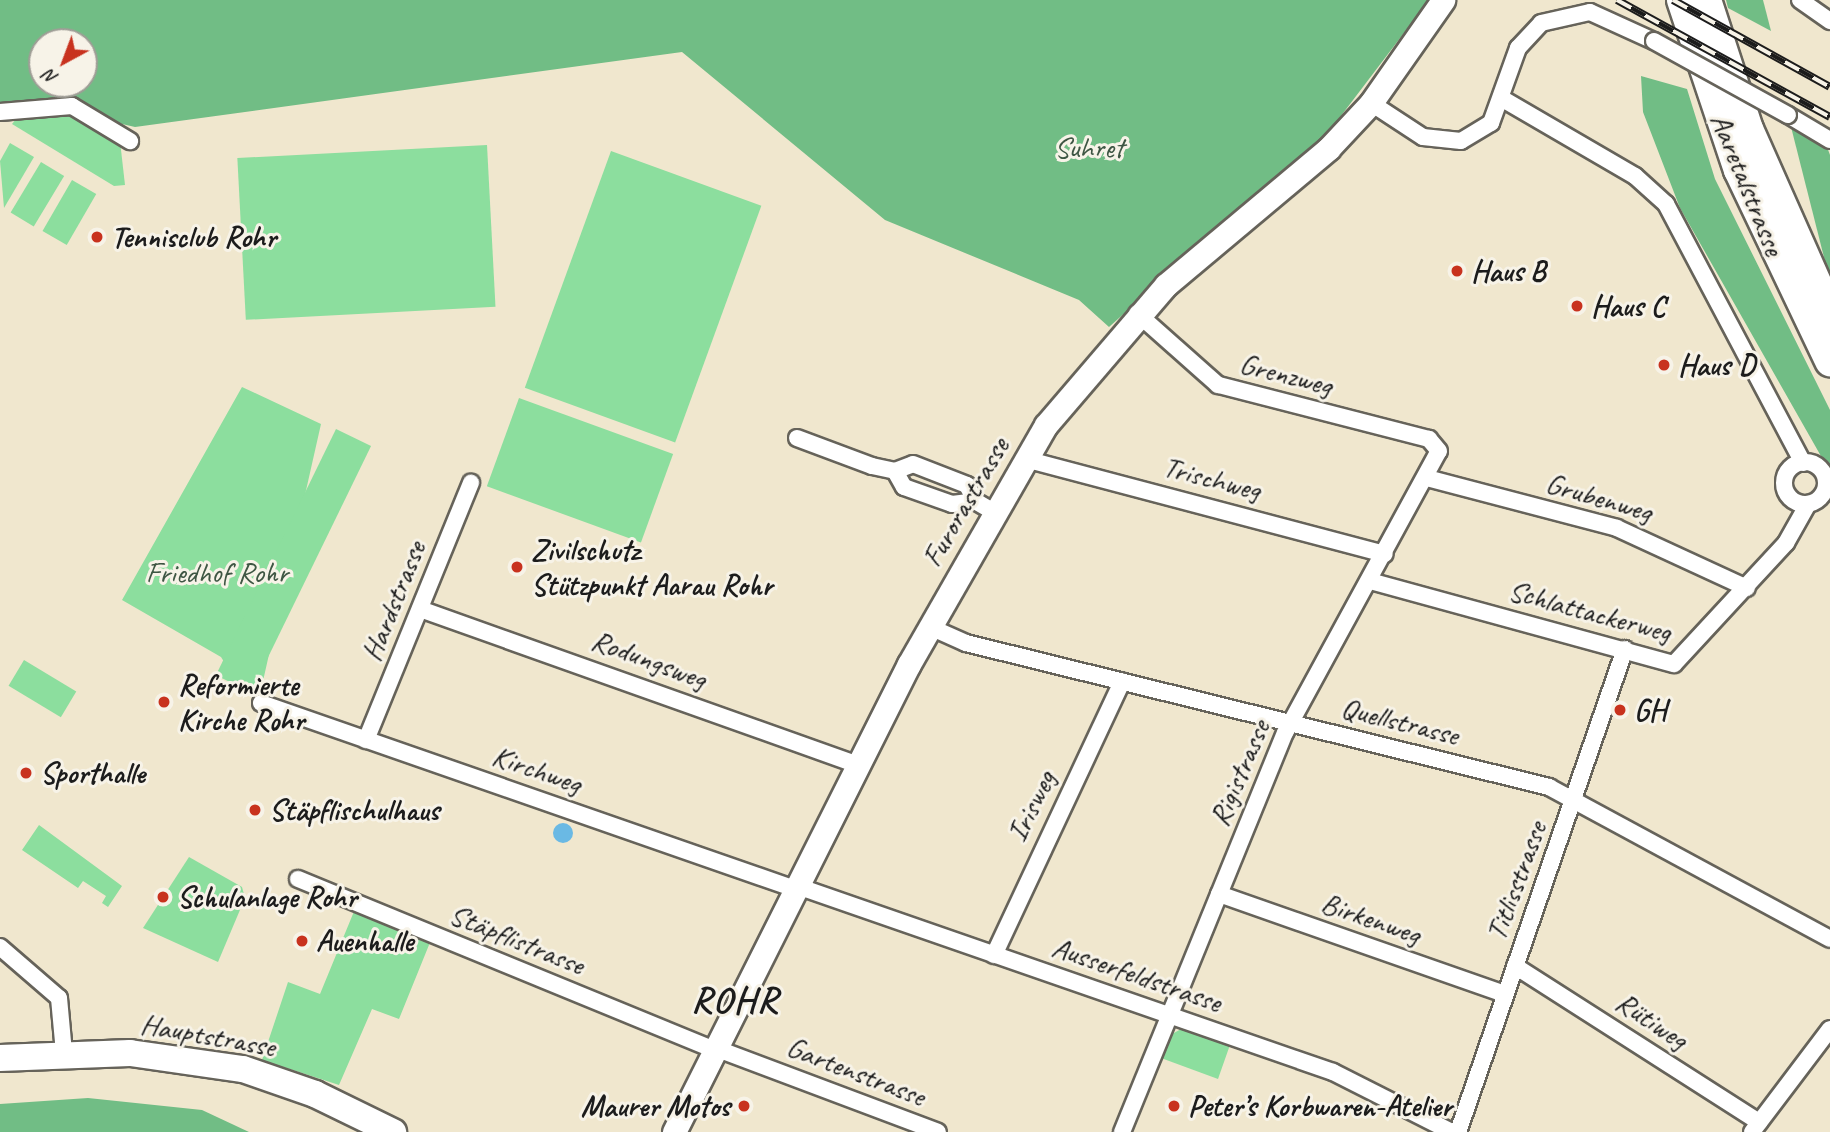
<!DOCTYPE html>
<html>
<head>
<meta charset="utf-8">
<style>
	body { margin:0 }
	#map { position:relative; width:1830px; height:1132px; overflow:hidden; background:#f0e7ce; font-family:Caveat,sans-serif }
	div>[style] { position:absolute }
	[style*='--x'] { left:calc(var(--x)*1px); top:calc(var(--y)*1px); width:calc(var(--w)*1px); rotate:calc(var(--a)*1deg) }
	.green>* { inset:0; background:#8cde9e; transform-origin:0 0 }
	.forest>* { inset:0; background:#71bd85 }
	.water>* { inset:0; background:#6ab9e4 }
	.round { border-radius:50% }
	.roads { filter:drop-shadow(2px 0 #66635a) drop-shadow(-2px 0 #66635a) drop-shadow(0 2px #66635a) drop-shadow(0 -2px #66635a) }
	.minor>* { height:16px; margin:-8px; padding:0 8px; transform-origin:8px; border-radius:8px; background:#fff }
	.minor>.ring { margin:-8px; padding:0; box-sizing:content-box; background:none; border:16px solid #fff; border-radius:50% }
	.secondary>* { height:23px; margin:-11.5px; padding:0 11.5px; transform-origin:11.5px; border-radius:11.5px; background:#fff }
	.primary>* { height:26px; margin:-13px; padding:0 13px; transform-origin:13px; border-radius:13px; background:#fff }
	.motorway>* { height:30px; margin:-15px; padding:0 15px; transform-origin:15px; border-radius:15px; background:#fff }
	.rail>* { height:8px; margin-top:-4px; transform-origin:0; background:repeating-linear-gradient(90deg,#f7f3e8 0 16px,#1c1c1c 0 32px); box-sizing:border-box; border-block:2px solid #1c1c1c }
	.bridges { filter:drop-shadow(2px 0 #66635a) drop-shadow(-2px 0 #66635a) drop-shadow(0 2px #66635a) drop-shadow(0 -2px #66635a) }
	.minor-bridge>* { height:16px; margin:-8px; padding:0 8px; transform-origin:8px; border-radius:8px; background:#fff }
	.dots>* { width:19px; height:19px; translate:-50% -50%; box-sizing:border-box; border:4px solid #f7f3e8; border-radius:50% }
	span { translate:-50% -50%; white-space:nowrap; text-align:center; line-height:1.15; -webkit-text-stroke:6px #f7f3e8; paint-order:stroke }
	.park-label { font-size:30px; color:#3e5643 }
	.street-label { font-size:30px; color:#1c1c1c }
	.poi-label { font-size:30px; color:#1c1c1c; font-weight:700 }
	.left { translate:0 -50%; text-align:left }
	.right { translate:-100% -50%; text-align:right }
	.district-label { font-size:37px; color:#1c1c1c; font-weight:700; letter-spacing:2px }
	.north { position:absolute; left:28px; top:28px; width:70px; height:70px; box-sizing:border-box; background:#f7f3e8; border:2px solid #9f9d96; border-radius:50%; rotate:221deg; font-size:19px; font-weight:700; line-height:28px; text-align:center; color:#1c1c1c }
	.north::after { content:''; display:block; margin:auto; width:24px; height:32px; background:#c8321e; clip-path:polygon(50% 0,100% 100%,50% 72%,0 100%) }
</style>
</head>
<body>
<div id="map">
	<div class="green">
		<i style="clip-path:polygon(61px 111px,89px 119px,120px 141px,125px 185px,114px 186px,12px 124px,20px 114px)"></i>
		<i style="clip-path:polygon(10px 143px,34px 157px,4px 208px,0 161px)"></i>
		<i style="left:487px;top:145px;width:162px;height:250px;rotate:87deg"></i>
		<i style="left:611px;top:151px;width:160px;height:252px;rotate:20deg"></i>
		<i style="left:41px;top:162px;width:27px;height:59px;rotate:31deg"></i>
		<i style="left:72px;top:180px;width:28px;height:59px;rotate:30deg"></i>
		<i style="clip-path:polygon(242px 387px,321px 424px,263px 681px,242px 691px,221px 657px,122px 600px)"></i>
		<i style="left:519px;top:398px;width:164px;height:94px;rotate:20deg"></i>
		<i style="left:336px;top:429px;width:39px;height:274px;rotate:26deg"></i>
		<i style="left:24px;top:660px;width:61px;height:30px;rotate:31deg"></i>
		<i style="clip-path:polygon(39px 825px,122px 886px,108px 907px,102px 903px,106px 896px,83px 881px,78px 888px,22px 850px)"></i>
		<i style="clip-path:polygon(189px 857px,242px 887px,245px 898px,218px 962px,143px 928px)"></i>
		<i style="clip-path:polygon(355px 909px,431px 940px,399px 1019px,372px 1009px,339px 1085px,262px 1060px,288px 982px,320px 994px)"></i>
		<i style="clip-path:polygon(1183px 1028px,1231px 1042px,1218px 1079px,1161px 1058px,1172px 1034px)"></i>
	</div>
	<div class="forest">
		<i style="clip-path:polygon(evenodd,0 0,1429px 0,1331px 129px,1109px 327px,1079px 300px,885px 220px,682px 52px,135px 127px,53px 108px,0 117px,0 0,42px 42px,84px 42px,84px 84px,42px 84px,42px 42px)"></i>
		<i style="clip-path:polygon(1726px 0,1763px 0,1771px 31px,1728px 8px)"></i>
		<i style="clip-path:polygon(1641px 76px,1687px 89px,1715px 179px,1830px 410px,1830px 472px,1680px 208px,1643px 112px)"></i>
		<i style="clip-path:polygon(1788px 115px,1823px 136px,1830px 155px,1830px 281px)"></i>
		<i style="clip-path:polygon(88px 1098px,202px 1110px,249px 1132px,0 1132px,0 1104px)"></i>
	</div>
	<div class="water">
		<i class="round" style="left:553px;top:823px;width:20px;height:20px"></i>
	</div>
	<div class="roads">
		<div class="minor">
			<i style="--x:1800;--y:0;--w:37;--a:35"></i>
			<i style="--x:1501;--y:98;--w:155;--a:30.2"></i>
			<i style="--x:1635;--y:176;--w:42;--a:42.1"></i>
			<i style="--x:1666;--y:204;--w:293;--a:62.1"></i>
			<i style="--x:1371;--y:103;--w:62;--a:33.2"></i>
			<i style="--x:1423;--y:137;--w:38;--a:6"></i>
			<i style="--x:1461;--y:141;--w:35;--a:-31"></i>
			<i style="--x:1491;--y:123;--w:80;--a:-70.2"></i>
			<i style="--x:1518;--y:48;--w:34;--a:-47"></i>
			<i style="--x:1541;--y:23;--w:50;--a:-12.7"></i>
			<i style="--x:1590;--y:12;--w:70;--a:24.4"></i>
			<i style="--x:0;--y:112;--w:72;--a:-4.8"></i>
			<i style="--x:72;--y:106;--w:68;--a:31.1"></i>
			<i style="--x:1788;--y:115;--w:49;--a:30.8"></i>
			<i style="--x:797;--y:438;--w:80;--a:20.5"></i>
			<i style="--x:872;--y:466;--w:24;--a:12"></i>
			<i style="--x:895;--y:471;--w:19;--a:-21"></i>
			<i style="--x:913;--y:464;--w:58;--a:21.3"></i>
			<i style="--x:967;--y:485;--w:18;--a:63"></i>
			<i style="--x:975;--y:501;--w:22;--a:30"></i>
			<i style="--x:1025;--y:459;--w:372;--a:14.8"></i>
			<i class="ring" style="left:1784px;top:462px;width:26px;height:26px"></i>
			<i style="--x:895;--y:471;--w:18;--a:61"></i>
			<i style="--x:904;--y:487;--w:51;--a:19.5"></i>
			<i style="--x:952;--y:504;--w:23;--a:-7"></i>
			<i style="--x:1427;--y:478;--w:196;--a:14.7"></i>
			<i style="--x:1617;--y:528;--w:143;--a:24.8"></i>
			<i style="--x:1370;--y:581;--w:315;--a:15.3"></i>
			<i style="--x:1674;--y:664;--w:165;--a:-47.2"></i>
			<i style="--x:1786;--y:543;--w:45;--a:-60.6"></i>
			<i style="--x:420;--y:609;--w:464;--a:19.6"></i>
			<i style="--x:930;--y:627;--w:39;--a:24"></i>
			<i style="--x:966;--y:643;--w:601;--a:13.87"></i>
			<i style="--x:1549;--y:787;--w:319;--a:28.4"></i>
			<i style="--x:261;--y:703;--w:565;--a:19.2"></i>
			<i style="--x:366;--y:740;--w:278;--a:-67.8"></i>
			<i style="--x:298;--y:879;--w:450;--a:22.3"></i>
			<i style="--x:797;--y:886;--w:567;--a:19.14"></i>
			<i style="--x:1333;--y:1072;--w:133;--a:26.8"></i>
			<i style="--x:1219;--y:894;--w:303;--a:19.3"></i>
			<i style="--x:0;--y:947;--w:78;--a:40.8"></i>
			<i style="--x:59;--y:998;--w:55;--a:84.8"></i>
			<i style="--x:994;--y:955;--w:302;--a:-64.9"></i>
			<i style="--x:1515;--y:966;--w:290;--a:32.6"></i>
			<i style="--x:715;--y:1048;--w:238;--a:20.6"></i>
			<i style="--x:1122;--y:1132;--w:431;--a:-67.8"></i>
			<i style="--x:1285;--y:733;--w:321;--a:-61.4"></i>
			<i style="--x:1439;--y:451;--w:16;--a:-130"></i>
			<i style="--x:1429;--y:439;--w:218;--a:-165.6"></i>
			<i style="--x:1218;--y:385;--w:108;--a:-138.4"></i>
			<i style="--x:1458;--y:1132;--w:511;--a:-70.93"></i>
			<i style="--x:1752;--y:1132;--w:129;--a:-52.9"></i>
		</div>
		<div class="secondary">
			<i style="--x:674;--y:1132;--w:524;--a:-63.34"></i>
			<i style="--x:909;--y:664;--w:275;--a:-60.2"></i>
			<i style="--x:1046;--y:425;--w:184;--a:-49.4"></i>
			<i style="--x:1166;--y:285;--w:212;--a:-40"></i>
			<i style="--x:1328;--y:149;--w:63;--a:-46.9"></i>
			<i style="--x:1371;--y:103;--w:126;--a:-55"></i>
		</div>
		<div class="primary">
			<i style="--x:0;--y:1058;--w:130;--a:-2.2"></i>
			<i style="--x:130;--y:1053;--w:114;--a:8.1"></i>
			<i style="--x:243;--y:1069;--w:76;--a:19.1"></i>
			<i style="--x:315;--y:1094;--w:87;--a:26"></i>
		</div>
		<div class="motorway">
			<i style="--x:1682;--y:0;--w:179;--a:71.5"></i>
			<i style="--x:1739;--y:170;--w:212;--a:64.5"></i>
			<i style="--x:1706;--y:0;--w:136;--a:72"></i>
			<i style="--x:1748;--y:129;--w:202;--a:66.1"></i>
		</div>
	</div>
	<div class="rail">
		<i style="--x:1617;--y:0;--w:243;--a:28.8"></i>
		<i style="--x:1673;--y:0;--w:179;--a:29"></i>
	</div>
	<div class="bridges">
		<div class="minor-bridge">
			<i style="--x:1654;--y:41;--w:153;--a:28.9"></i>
		</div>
	</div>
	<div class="dots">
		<i style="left:97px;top:237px;background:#c8321e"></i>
		<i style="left:1457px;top:271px;background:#c8321e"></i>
		<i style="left:1577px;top:306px;background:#c8321e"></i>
		<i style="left:1664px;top:365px;background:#c8321e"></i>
		<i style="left:517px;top:567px;background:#c8321e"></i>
		<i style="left:164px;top:702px;background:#c8321e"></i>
		<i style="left:1620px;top:710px;background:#c8321e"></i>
		<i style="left:26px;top:773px;background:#c8321e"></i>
		<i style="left:255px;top:810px;background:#c8321e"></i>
		<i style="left:163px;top:897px;background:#c8321e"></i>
		<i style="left:302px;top:941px;background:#c8321e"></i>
		<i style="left:744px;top:1106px;background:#c8321e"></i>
		<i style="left:1174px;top:1106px;background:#c8321e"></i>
	</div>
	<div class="park-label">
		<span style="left:1089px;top:147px">Suhret</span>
		<span style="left:217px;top:572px">Friedhof Rohr</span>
	</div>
	<div class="street-label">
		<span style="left:1748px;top:184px;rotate:68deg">Aaretalstrasse</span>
		<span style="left:1286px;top:374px;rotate:14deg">Grenzweg</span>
		<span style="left:1212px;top:478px;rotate:14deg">Trischweg</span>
		<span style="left:1599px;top:497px;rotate:16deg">Grubenweg</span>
		<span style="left:965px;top:502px;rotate:-60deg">Furorastrasse</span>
		<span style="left:393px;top:601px;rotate:-68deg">Hardstrasse</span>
		<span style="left:1590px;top:611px;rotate:15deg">Schlattackerweg</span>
		<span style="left:649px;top:659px;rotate:20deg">Rodungsweg</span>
		<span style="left:1400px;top:721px;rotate:14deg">Quellstrasse</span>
		<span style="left:537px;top:769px;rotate:19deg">Kirchweg</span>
		<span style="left:1239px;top:773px;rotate:-67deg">Rigistrasse</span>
		<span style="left:1031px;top:806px;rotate:-64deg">Irisweg</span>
		<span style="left:1516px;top:881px;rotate:-70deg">Titlisstrasse</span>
		<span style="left:1371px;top:918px;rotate:19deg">Birkenweg</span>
		<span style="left:517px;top:939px;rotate:22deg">Stäpflistrasse</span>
		<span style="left:1137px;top:974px;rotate:19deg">Ausserfeldstrasse</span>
		<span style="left:1652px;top:1020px;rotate:33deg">Rütiweg</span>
		<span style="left:208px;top:1035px;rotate:10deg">Hauptstrasse</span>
		<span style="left:856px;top:1071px;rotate:21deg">Gartenstrasse</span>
	</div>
	<div class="poi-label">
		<span class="left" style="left:111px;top:237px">Tennisclub Rohr</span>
		<span class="left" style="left:1471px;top:271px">Haus B</span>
		<span class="left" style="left:1591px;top:306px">Haus C</span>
		<span class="left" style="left:1678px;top:365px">Haus D</span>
		<span class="left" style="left:531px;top:567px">Zivilschutz<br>Stützpunkt Aarau Rohr</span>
		<span class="left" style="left:178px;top:702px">Reformierte<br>Kirche Rohr</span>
		<span class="left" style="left:1634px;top:710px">GH</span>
		<span class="left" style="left:40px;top:773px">Sporthalle</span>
		<span class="left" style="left:269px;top:810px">Stäpflischulhaus</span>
		<span class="left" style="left:177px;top:897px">Schulanlage Rohr</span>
		<span class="left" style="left:316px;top:941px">Auenhalle</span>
		<span class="right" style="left:730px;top:1106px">Maurer Motos</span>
		<span class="left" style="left:1188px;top:1106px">Peter’s Korbwaren-Atelier</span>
	</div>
	<div class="district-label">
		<span style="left:735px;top:1000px">ROHR</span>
	</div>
	<div class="north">N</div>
</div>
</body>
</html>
